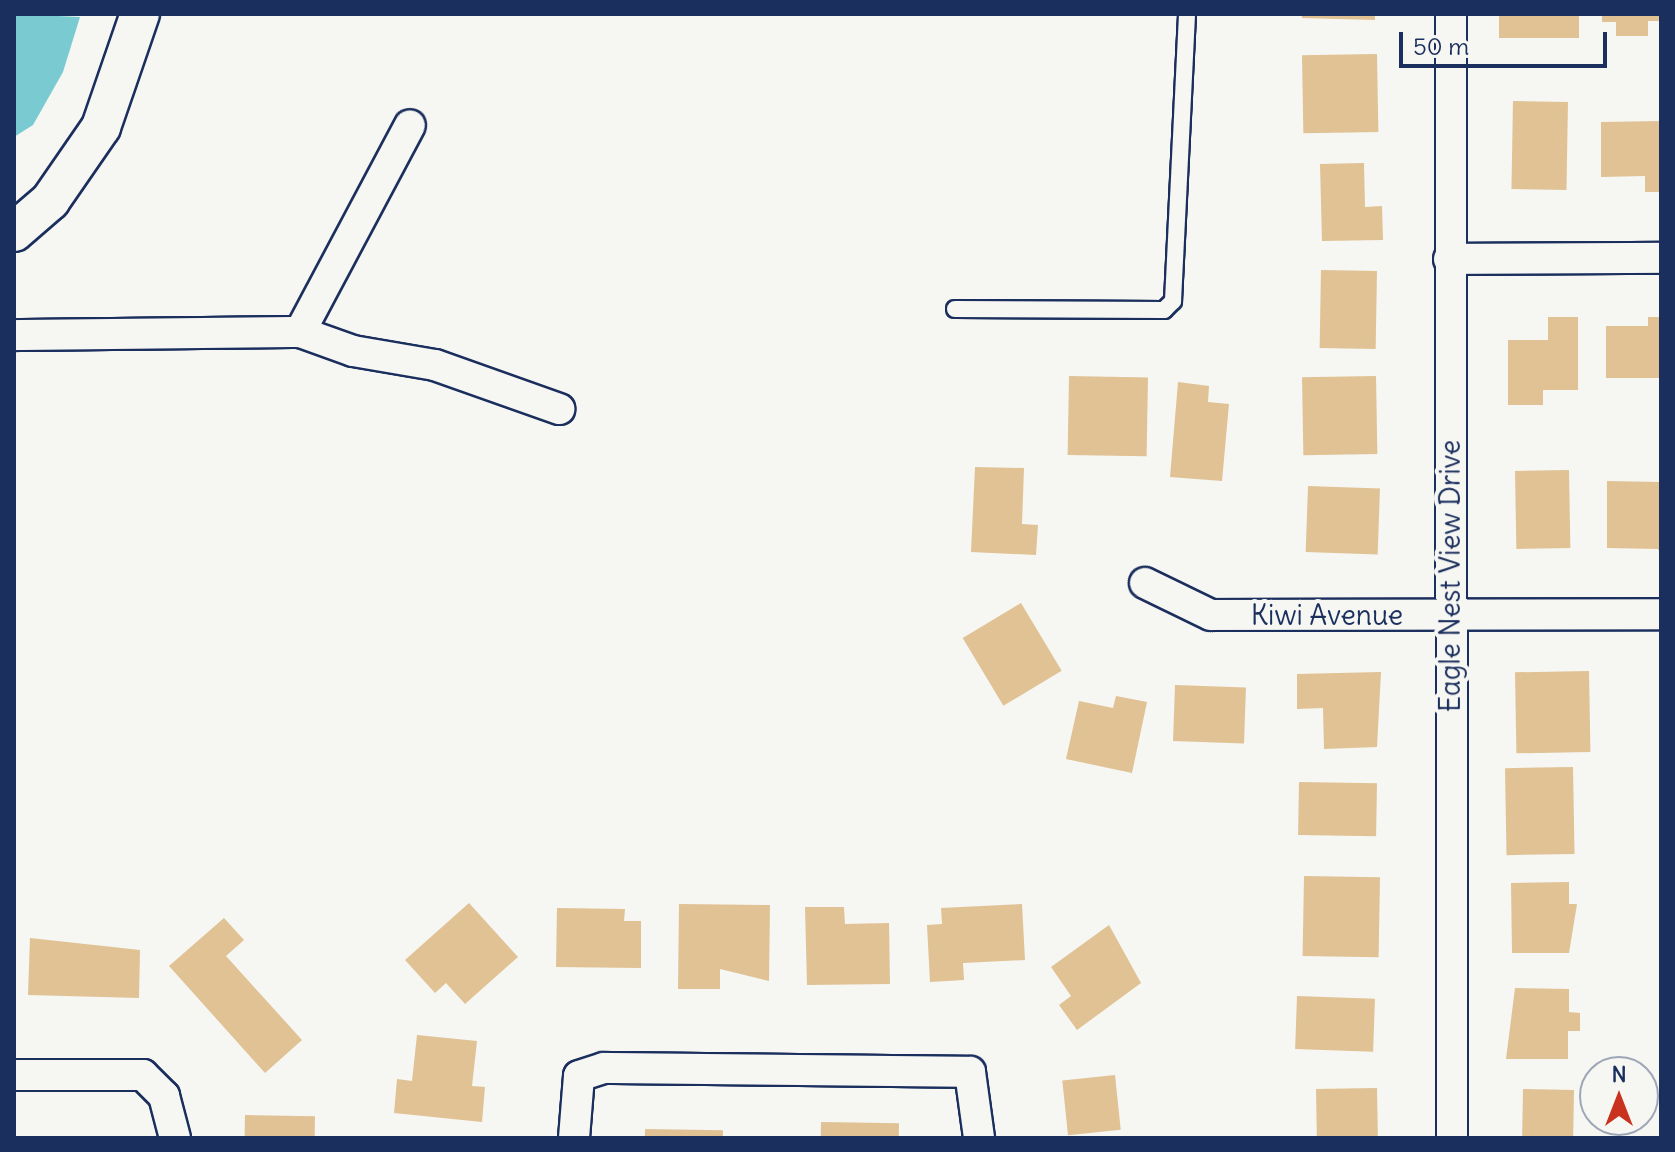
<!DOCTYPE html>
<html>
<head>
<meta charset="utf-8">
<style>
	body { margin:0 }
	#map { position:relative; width:1675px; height:1152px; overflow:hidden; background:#f6f6f2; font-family:Delius,sans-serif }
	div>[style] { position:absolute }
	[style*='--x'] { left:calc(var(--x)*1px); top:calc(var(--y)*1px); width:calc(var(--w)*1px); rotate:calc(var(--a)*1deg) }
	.water>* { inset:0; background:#7acbd1 }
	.building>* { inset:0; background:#e0c294; transform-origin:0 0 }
	.roads { filter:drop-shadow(2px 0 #1b2f5e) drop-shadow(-2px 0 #1b2f5e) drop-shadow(0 2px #1b2f5e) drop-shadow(0 -2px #1b2f5e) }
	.service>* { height:16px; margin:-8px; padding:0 8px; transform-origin:8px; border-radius:8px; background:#f6f6f2 }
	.minor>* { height:30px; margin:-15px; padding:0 15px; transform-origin:15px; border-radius:15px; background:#f6f6f2 }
	.tertiary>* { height:38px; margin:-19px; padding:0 19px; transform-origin:19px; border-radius:19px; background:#f6f6f2 }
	span { translate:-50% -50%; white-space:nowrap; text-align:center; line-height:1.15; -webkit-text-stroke:8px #f6f6f2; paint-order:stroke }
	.street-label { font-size:28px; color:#1b2f5e }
	.frame { position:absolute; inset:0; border:16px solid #1b2f5e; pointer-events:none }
	.north { position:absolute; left:1579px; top:1056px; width:80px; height:80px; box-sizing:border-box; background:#f6f6f2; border:2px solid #9ea6b7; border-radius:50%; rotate:0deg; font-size:22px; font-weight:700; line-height:32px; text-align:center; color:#1b2f5e }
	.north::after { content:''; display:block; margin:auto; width:28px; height:36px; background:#c8321e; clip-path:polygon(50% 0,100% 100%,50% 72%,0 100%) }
	.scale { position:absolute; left:1399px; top:32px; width:208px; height:36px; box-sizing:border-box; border:4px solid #1b2f5e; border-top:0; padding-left:10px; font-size:24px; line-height:28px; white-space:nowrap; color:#1b2f5e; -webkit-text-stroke:6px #f6f6f2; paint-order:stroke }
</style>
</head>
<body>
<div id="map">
	<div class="water">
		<i style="clip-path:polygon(14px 14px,80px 17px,63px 72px,33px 125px,14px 137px)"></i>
	</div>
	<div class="building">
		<i style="clip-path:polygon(1302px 14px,1375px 14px,1375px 20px,1302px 18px)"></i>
		<i style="left:1499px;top:14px;width:80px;height:24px"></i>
		<i style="clip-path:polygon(1602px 14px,1661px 14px,1661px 21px,1648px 21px,1648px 36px,1616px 36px,1616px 22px,1602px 22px)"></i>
		<i style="left:1377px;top:54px;width:78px;height:75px;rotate:89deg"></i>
		<i style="left:1513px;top:101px;width:55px;height:88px;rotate:1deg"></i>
		<i style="clip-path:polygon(1661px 121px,1661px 192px,1645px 192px,1645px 176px,1601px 177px,1601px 122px)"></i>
		<i style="clip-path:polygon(1364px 163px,1365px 207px,1382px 206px,1383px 240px,1322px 241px,1320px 164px)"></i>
		<i style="left:1321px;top:270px;width:56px;height:78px;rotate:1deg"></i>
		<i style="clip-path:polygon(1548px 317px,1578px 317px,1578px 390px,1543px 390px,1543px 405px,1508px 405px,1508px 340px,1548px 340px)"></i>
		<i style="clip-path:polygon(1648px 317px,1661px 317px,1661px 378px,1606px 378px,1606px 326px,1648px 326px)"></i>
		<i style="left:1069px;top:376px;width:79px;height:79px;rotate:1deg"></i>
		<i style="left:1376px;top:376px;width:78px;height:74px;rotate:89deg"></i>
		<i style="clip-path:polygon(1178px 382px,1209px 386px,1208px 402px,1229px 404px,1222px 481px,1170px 477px)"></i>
		<i style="clip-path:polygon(975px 467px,1024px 468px,1022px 524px,1038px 525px,1036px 555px,971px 552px)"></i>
		<i style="left:1569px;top:470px;width:78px;height:54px;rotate:89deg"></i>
		<i style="clip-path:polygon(1607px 481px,1661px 482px,1661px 555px,1658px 549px,1607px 548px)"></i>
		<i style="left:1308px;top:486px;width:72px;height:66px;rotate:2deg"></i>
		<i style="left:1021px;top:603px;width:79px;height:68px;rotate:59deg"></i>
		<i style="left:1589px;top:671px;width:81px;height:74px;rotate:89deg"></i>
		<i style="clip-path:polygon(1381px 672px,1377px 747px,1324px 749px,1323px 708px,1297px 709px,1297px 674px)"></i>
		<i style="left:1175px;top:685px;width:71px;height:56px;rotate:2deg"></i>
		<i style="clip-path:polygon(1116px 696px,1147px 702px,1132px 773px,1066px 759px,1079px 701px,1113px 708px)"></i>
		<i style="left:1573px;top:767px;width:87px;height:68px;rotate:89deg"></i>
		<i style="left:1299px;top:782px;width:78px;height:53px;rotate:1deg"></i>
		<i style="left:1304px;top:876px;width:76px;height:80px;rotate:1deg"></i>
		<i style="clip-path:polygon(1569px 882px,1569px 904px,1577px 904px,1569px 953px,1512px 953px,1511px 883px)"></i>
		<i style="clip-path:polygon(469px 903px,518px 957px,465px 1004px,446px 983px,435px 993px,405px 960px)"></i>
		<i style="clip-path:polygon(679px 904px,770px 905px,769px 981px,720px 969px,720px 989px,678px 989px)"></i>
		<i style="clip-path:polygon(1022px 904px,1025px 960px,963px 963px,964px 980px,930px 982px,927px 925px,942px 924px,941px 908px)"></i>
		<i style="clip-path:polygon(805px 907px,844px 907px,845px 924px,889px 923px,890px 984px,807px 985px)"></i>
		<i style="clip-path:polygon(557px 908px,625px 909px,624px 921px,641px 921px,641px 968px,556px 967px)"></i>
		<i style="clip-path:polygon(224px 918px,244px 940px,226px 956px,302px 1040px,265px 1073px,169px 966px)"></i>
		<i style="clip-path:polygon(1109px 925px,1141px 983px,1077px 1030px,1059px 1005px,1071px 996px,1051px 967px)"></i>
		<i style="clip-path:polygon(30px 938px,140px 950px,139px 998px,28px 995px)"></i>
		<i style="clip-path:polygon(1515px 988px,1569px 989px,1569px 1012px,1580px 1013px,1580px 1031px,1568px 1031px,1568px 1059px,1506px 1059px)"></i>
		<i style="left:1297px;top:996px;width:78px;height:53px;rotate:2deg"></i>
		<i style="clip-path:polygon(417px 1035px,477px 1041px,472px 1086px,485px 1087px,482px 1122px,394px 1113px,397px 1079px,412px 1081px)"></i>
		<i style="left:1115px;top:1075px;width:55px;height:53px;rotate:84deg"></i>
		<i style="left:1377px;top:1088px;width:50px;height:61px;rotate:89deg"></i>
		<i style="left:1523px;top:1089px;width:51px;height:49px;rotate:1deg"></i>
		<i style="left:245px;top:1115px;width:70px;height:23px;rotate:1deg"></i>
		<i style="left:821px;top:1122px;width:78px;height:16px;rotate:1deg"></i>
		<i style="left:645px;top:1129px;width:78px;height:9px;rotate:1deg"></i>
	</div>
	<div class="roads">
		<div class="service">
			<i style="--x:955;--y:309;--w:209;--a:0.3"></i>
			<i style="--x:1164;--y:310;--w:13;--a:-45"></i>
			<i style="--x:1173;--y:301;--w:287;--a:-87.2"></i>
		</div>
		<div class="minor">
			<i style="--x:1451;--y:14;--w:1124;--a:89.95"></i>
			<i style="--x:1449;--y:259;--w:212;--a:-0.3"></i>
			<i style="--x:300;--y:332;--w:56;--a:19.7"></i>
			<i style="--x:353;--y:351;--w:83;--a:9.7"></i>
			<i style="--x:435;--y:365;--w:132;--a:19.5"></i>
			<i style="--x:14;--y:335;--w:286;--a:-0.6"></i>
			<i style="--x:300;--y:332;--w:234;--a:-62"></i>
			<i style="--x:1145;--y:583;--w:73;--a:25.9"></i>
			<i style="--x:1211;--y:615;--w:450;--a:-0.1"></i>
			<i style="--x:14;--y:1075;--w:129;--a:0"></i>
			<i style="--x:143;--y:1075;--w:30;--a:45"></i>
			<i style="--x:164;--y:1096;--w:43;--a:75.3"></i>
			<i style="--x:574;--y:1138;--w:62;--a:-85.4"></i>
			<i style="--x:579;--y:1076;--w:26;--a:-18"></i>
			<i style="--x:604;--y:1068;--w:366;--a:0.6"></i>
			<i style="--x:970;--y:1072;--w:67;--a:82.2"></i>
		</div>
		<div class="tertiary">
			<i style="--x:14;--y:232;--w:48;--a:-40.7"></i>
			<i style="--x:50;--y:201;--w:90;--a:-55.4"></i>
			<i style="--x:101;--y:127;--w:120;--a:-71"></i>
		</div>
	</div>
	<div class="street-label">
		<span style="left:1450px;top:576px;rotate:-90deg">Eagle Nest View Drive</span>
		<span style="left:1327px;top:615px">Kiwi Avenue</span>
	</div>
	<div class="frame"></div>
	<div class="north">N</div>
	<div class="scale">50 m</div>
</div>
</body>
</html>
